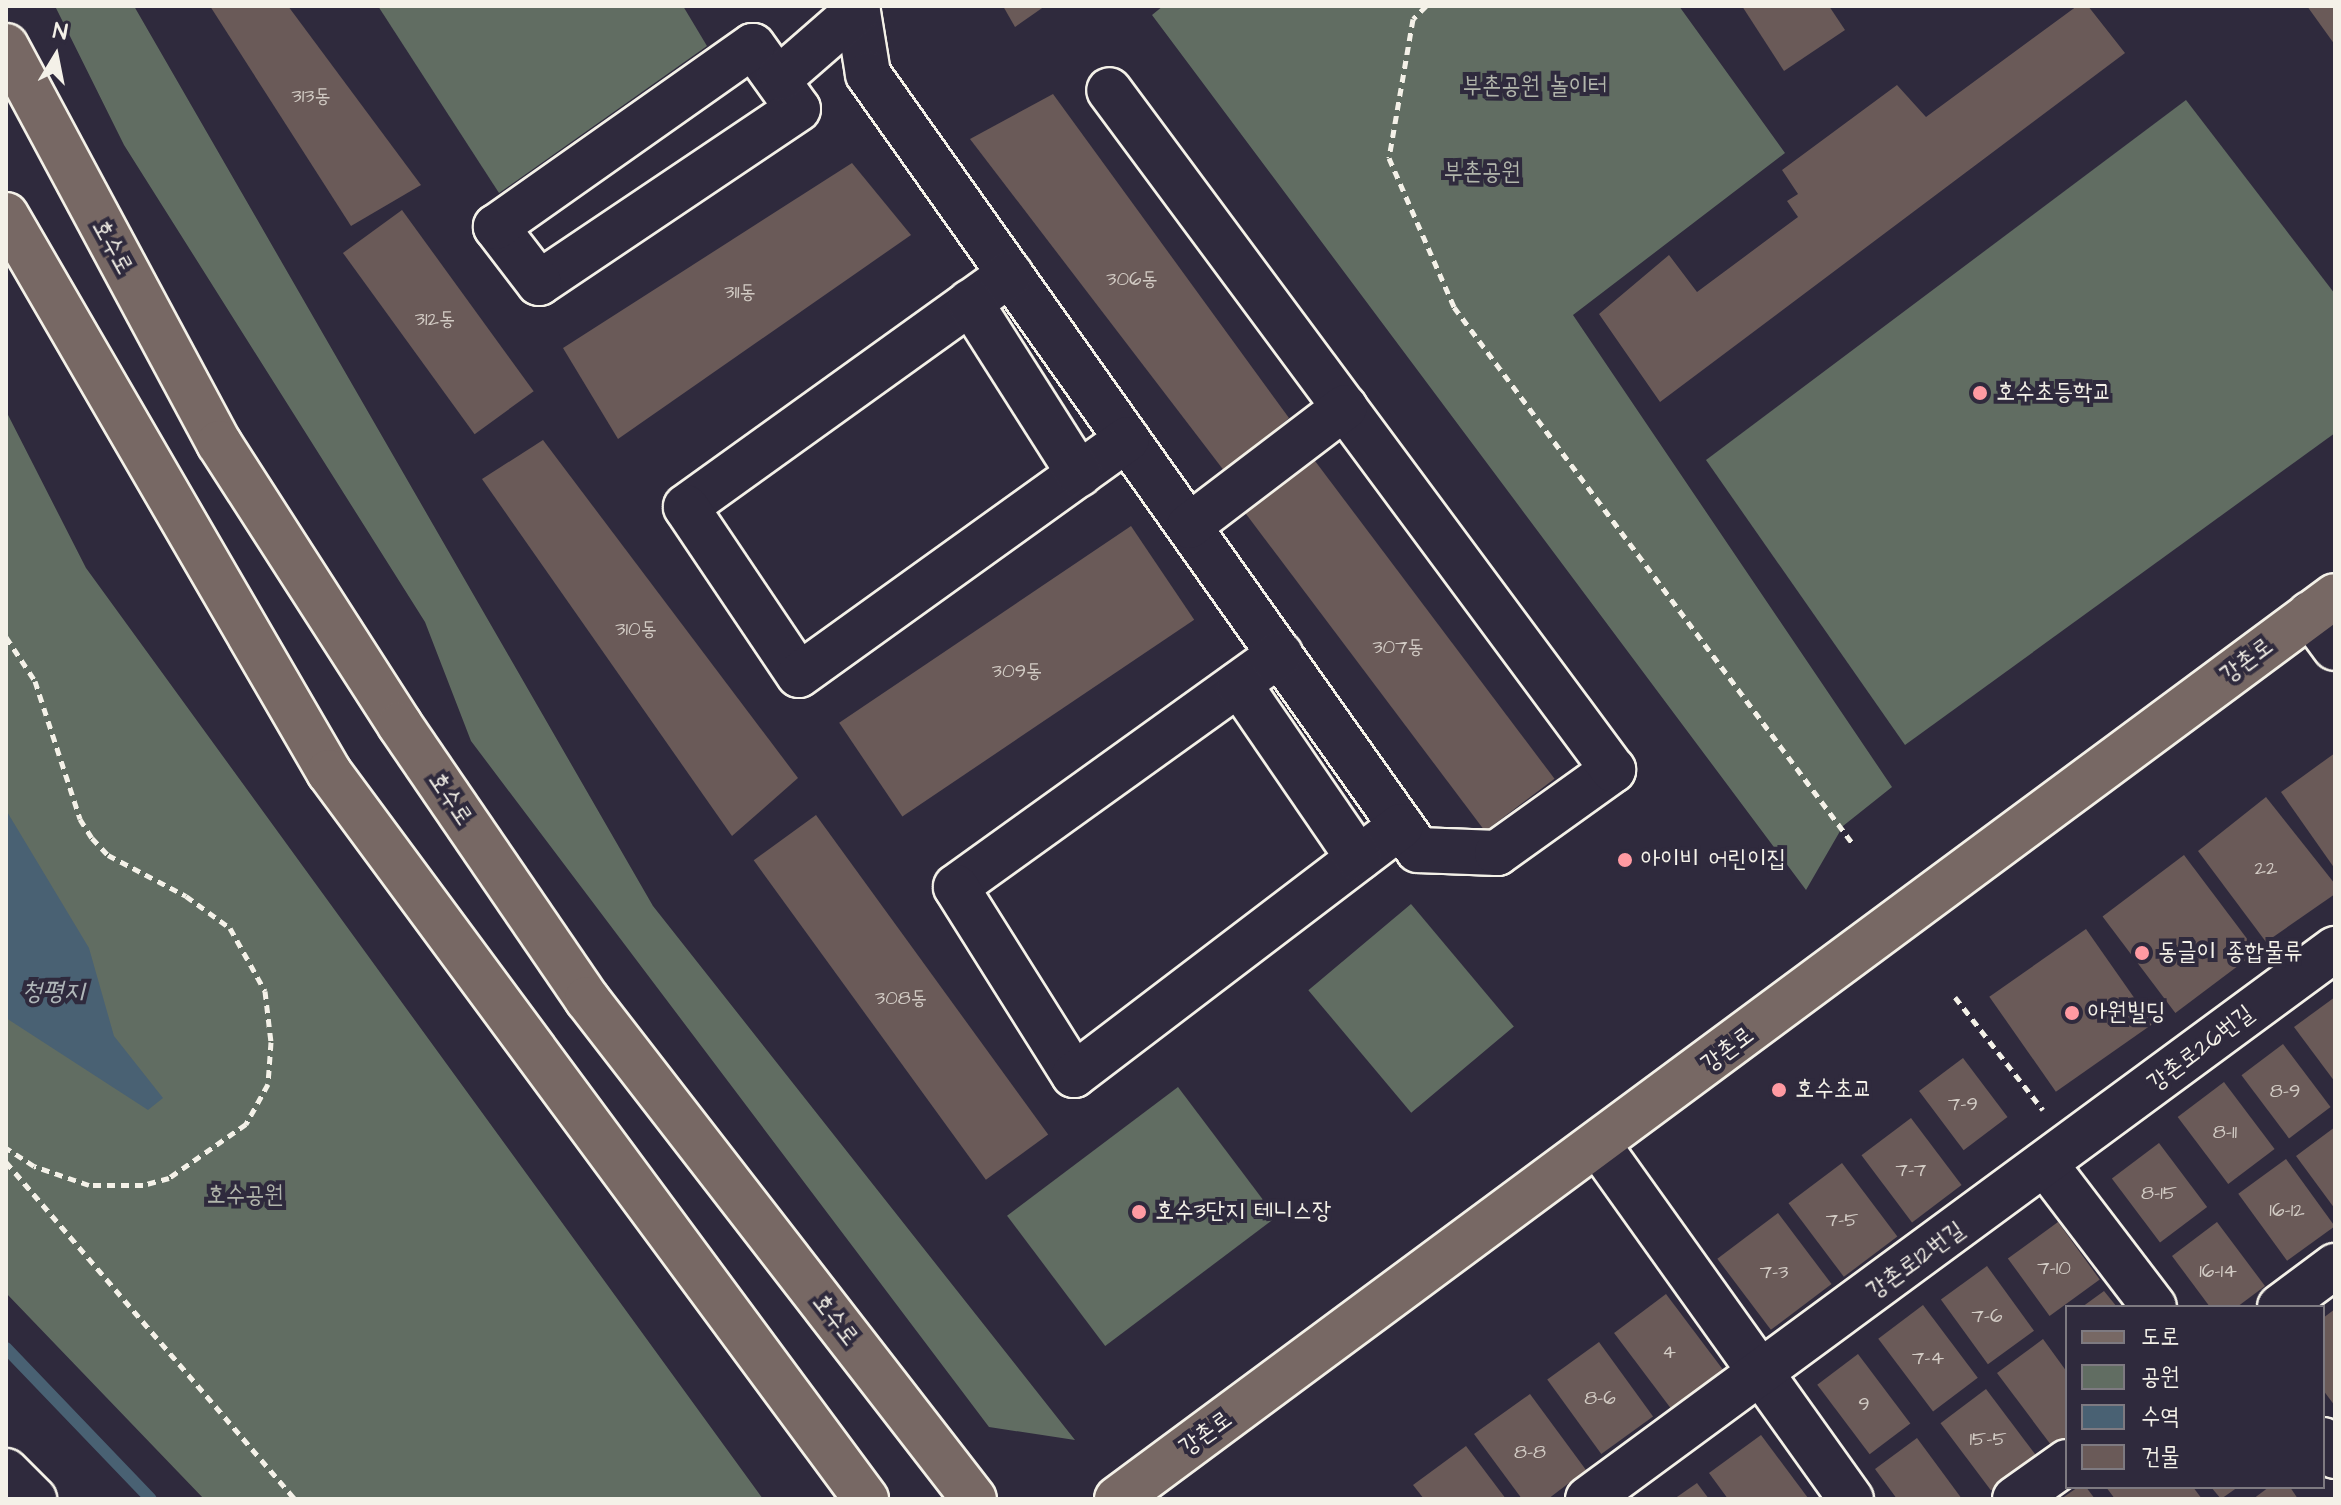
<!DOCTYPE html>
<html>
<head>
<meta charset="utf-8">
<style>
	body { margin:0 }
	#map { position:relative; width:2341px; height:1505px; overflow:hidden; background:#2f2a3d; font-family:"Architects Daughter","Poor Story",sans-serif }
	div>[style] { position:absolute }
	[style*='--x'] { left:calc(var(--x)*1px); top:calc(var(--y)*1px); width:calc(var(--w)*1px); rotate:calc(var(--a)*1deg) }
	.green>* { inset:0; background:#616d62; transform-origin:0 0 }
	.water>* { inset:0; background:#496173 }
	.stream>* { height:12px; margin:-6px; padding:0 6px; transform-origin:6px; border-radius:6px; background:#496173 }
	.building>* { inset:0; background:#6a5a58; transform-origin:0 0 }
	.path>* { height:5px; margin-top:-2.5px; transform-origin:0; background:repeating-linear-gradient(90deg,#f4f1e8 0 8px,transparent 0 14px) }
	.roads { filter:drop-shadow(2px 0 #f4f1e8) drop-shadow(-2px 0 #f4f1e8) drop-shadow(0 2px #f4f1e8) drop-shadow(0 -2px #f4f1e8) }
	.minor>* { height:44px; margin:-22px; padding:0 22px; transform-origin:22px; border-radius:22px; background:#2f2a3d }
	.major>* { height:44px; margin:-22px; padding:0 22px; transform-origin:22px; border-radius:22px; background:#776864 }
	.dots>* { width:22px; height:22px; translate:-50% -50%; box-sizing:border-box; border:4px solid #2f2a3d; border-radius:50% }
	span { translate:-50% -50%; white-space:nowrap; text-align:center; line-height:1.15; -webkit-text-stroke:8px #2f2a3d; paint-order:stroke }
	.number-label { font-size:20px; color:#d2cbc4 }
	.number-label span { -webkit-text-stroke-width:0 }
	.park-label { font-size:24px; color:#b2b6ac }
	.street-label { font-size:24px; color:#f4f1e8 }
	.poi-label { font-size:24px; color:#f4f1e8 }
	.left { translate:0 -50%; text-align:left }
	.water-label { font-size:26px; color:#b0b7b9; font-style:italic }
	.frame { position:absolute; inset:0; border:8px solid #f4f1e8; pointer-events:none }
	.legend { position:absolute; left:2065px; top:1305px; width:260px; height:184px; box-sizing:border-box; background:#2f2a3d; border:2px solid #7e7a81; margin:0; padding:10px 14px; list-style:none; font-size:24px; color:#f4f1e8 }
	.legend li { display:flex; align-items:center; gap:16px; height:40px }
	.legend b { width:40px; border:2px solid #7e7a81 }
	.north { position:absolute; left:16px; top:16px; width:80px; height:80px; -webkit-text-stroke:6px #2f2a3d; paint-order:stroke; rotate:10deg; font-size:22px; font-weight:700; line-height:32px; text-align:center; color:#f4f1e8 }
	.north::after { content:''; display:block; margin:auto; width:28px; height:36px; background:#f4f1e8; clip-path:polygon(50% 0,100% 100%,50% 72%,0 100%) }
</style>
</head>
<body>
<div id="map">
	<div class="green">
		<i style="clip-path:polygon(55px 6px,134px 6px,653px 906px,1075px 1440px,989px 1427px,471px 741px,425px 622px,124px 145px)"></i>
		<i style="clip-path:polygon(378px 6px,683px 6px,707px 46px,499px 193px)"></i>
		<i style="clip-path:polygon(1163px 6px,1679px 6px,1785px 153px,1573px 315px,1892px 787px,1843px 826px,1806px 890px,1152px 15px)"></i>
		<i style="clip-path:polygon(2186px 100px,2335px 294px,2335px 433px,1905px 745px,1706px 460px)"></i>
		<i style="clip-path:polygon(6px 411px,86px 568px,763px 1499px,204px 1499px,6px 1293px)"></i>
		<i style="left:1411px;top:904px;width:160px;height:134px;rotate:50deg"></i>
		<i style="left:1178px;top:1087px;width:163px;height:214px;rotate:53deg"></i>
	</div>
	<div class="water">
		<i style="clip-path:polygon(6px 810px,89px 948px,114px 1036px,163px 1098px,148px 1110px,6px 1018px)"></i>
	</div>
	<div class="stream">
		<i style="--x:6;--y:1348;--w:209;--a:46.2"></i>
	</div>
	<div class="building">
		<i style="clip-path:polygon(210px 6px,288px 6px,421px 185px,351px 226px)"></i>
		<i style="clip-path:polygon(1003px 6px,1045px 6px,1015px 27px)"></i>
		<i style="clip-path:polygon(1742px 6px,1829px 6px,1845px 30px,1784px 71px)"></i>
		<i style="clip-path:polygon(2077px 6px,2088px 6px,2125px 53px,1660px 402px,1599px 314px,1669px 255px,1697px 292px,1798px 217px,1787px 201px,1798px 194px,1782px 170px,1897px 85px,1926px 117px)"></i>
		<i style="clip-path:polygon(2307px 6px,2335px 6px,2335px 45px)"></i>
		<i style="clip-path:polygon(1053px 94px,1289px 418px,1225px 472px,970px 139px)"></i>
		<i style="clip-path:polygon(852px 163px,911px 235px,618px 439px,563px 348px)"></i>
		<i style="left:402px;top:210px;width:224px;height:73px;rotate:54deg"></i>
		<i style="clip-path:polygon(543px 440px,798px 778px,732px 836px,482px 479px)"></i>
		<i style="left:1309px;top:453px;width:408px;height:87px;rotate:53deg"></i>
		<i style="left:1131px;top:526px;width:113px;height:352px;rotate:56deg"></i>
		<i style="clip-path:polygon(2335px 753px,2335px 869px,2281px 792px)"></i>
		<i style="clip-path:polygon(2266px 797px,2335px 884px,2335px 894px,2266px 942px,2198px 851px)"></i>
		<i style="left:816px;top:815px;width:395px;height:77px;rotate:54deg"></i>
		<i style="left:2184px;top:855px;width:121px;height:102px;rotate:53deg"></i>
		<i style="left:2086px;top:929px;width:116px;height:118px;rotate:55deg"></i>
		<i style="clip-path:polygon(2335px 997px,2335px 1082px,2294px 1027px)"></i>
		<i style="left:2283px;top:1044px;width:79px;height:52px;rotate:53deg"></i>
		<i style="left:1963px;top:1058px;width:74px;height:55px;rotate:53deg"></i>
		<i style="left:2224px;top:1082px;width:84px;height:58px;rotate:53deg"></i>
		<i style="left:1911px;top:1118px;width:84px;height:62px;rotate:53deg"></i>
		<i style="clip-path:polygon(2335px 1127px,2335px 1209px,2296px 1156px)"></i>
		<i style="left:2159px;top:1143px;width:80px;height:59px;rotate:53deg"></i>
		<i style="left:2286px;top:1159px;width:83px;height:59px;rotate:54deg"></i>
		<i style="left:1842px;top:1163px;width:92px;height:67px;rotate:53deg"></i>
		<i style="left:1778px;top:1213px;width:89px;height:76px;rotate:53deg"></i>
		<i style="left:2058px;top:1222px;width:71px;height:62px;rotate:54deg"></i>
		<i style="clip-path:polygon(2217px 1222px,2265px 1286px,2237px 1307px,2210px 1307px,2172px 1256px)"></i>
		<i style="left:1987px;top:1266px;width:80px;height:57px;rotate:54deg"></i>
		<i style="clip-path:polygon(2104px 1291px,2117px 1307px,2082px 1307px)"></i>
		<i style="left:1666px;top:1294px;width:96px;height:65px;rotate:53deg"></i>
		<i style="left:1923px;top:1305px;width:91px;height:56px;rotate:53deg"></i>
		<i style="clip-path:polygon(2335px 1309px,2335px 1406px,2323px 1390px,2323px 1318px)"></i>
		<i style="clip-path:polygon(2043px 1339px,2067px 1372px,2067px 1440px,2054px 1449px,1997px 1373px)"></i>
		<i style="left:1599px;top:1342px;width:92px;height:64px;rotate:54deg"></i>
		<i style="left:1858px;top:1354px;width:87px;height:51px;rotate:53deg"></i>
		<i style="left:1986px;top:1389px;width:84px;height:57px;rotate:53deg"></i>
		<i style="clip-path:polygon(1530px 1394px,1586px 1470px,1548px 1499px,1522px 1499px,1474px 1434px)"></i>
		<i style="clip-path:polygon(1761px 1435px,1808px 1498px,1806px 1499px,1728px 1499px,1709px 1473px)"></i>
		<i style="clip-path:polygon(1917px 1438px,1962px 1499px,1897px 1499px,1875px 1469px)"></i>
		<i style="clip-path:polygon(1466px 1446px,1506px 1499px,1424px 1499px,1413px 1485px)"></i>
		<i style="clip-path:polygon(1697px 1483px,1709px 1499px,1674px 1499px)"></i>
		<i style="clip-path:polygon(2078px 1487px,2086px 1487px,2095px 1499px,2061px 1499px)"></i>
		<i style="clip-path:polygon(2106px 1487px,2193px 1487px,2202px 1499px,2115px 1499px)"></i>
		<i style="clip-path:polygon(2211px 1487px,2238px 1487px,2221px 1499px)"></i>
		<i style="clip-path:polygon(2269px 1487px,2290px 1487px,2298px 1499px,2253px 1499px)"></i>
	</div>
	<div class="path">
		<i style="--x:1426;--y:6;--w:18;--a:135"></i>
		<i style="--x:1413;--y:19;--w:141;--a:99.8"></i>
		<i style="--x:1389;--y:158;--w:163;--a:66.4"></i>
		<i style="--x:1454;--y:307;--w:669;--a:53.39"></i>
		<i style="--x:6;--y:637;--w:53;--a:56.6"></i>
		<i style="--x:35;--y:681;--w:145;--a:71.9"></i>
		<i style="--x:80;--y:819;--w:22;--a:58"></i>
		<i style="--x:92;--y:838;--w:23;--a:47"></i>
		<i style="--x:108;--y:855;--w:88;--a:27.7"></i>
		<i style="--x:186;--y:896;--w:54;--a:36"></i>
		<i style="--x:230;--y:928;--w:72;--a:60.9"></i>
		<i style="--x:265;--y:991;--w:51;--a:83.3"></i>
		<i style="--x:271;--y:1042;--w:42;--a:94.1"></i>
		<i style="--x:268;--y:1084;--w:46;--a:118.8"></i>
		<i style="--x:246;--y:1124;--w:94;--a:145"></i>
		<i style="--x:169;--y:1178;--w:27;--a:165"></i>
		<i style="--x:143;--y:1185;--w:54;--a:180"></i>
		<i style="--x:89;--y:1185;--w:58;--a:-160.9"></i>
		<i style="--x:34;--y:1166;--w:33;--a:-147"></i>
		<i style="--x:1955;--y:997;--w:143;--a:52.1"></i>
		<i style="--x:6;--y:1162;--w:444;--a:49.4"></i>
	</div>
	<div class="roads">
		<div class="minor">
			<i style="--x:857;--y:6;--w:69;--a:80.8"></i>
			<i style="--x:868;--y:74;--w:951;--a:54.67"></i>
			<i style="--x:1418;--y:850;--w:79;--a:2.2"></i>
			<i style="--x:1497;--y:853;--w:143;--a:-35.6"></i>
			<i style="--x:1613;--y:770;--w:846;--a:-126.54"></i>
			<i style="--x:753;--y:46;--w:77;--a:54.5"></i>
			<i style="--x:798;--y:109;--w:312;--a:146.1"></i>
			<i style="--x:539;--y:283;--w:71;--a:-127.5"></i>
			<i style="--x:496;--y:227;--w:314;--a:-35.2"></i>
			<i style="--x:780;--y:78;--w:103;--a:-41.1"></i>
			<i style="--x:1010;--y:274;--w:399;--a:144.3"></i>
			<i style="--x:686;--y:507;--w:202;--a:56.1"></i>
			<i style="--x:799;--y:675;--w:404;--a:-35.7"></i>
			<i style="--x:970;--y:302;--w:204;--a:57.6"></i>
			<i style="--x:1189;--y:526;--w:196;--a:-37.3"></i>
			<i style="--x:2310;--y:614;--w:42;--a:53.7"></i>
			<i style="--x:1280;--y:654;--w:399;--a:144.3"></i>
			<i style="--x:956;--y:887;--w:222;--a:57.9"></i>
			<i style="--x:1074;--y:1075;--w:411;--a:-37.3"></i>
			<i style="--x:1239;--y:684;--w:211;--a:55.6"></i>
			<i style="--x:1599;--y:1146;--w:434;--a:54.5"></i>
			<i style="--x:2046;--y:1165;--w:178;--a:52.7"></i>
			<i style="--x:2280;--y:1307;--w:69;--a:-36.7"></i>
			<i style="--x:2323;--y:1440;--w:20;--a:53"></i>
			<i style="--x:6;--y:1471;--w:40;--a:45"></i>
			<i style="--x:1588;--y:1499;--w:928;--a:-36.36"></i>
			<i style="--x:2015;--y:1499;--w:64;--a:-35.4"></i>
		</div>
		<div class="major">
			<i style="--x:6;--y:46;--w:451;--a:61.8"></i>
			<i style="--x:219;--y:443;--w:335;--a:57.3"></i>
			<i style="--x:400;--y:725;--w:332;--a:55.7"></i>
			<i style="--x:587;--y:999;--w:632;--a:52.26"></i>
			<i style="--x:6;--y:215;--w:644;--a:59.89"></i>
			<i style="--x:329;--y:772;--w:904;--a:53.55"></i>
			<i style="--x:1117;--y:1499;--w:1516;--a:-36.55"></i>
		</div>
	</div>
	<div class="dots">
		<i style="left:1980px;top:393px;background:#ff9aa2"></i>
		<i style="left:1625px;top:860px;background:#ff9aa2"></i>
		<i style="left:2142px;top:953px;background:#ff9aa2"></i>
		<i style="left:2072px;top:1013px;background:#ff9aa2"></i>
		<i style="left:1779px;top:1090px;background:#ff9aa2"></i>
		<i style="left:1139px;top:1212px;background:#ff9aa2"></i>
	</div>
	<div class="number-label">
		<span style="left:311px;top:96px">313동</span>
		<span style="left:1132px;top:279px">306동</span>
		<span style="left:740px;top:292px">311동</span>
		<span style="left:435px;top:319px">312동</span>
		<span style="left:636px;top:629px">310동</span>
		<span style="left:1398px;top:647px">307동</span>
		<span style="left:1017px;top:671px">309동</span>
		<span style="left:2266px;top:868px">22</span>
		<span style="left:901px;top:998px">308동</span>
		<span style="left:2285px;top:1091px">8-9</span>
		<span style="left:1963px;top:1104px">7-9</span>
		<span style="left:2225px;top:1132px">8-11</span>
		<span style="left:1911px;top:1170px">7-7</span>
		<span style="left:2159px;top:1193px">8-15</span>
		<span style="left:2287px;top:1210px">16-12</span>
		<span style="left:1842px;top:1220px">7-5</span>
		<span style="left:2054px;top:1268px">7-10</span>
		<span style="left:2218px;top:1271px">16-14</span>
		<span style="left:1774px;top:1272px">7-3</span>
		<span style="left:1987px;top:1316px">7-6</span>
		<span style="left:1669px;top:1352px">4</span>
		<span style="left:1928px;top:1358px">7-4</span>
		<span style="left:1600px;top:1398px">8-6</span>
		<span style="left:1864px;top:1404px">9</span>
		<span style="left:1988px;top:1439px">15-5</span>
		<span style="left:1530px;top:1452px">8-8</span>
	</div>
	<div class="park-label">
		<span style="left:1535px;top:87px">부촌공원 놀이터</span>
		<span style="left:1482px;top:173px">부촌공원</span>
		<span style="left:245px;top:1196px">호수공원</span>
	</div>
	<div class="street-label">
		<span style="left:112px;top:247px;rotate:61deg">호수로</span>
		<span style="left:2247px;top:661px;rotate:-37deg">강촌로</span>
		<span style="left:450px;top:799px;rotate:56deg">호수로</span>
		<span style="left:2201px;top:1049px;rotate:-37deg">강촌로26번길</span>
		<span style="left:1728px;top:1050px;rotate:-37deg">강촌로</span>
		<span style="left:1916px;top:1261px;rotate:-36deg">강촌로12번길</span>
		<span style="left:835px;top:1320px;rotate:52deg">호수로</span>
		<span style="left:1206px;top:1434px;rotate:-36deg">강촌로</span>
	</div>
	<div class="poi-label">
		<span class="left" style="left:1996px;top:393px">호수초등학교</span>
		<span class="left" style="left:1641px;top:860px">아이비 어린이집</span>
		<span class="left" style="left:2158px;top:953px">동글이 종합물류</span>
		<span class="left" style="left:2088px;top:1013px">아원빌딩</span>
		<span class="left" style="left:1795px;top:1090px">호수초교</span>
		<span class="left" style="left:1155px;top:1212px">호수3단지 테니스장</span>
	</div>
	<div class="water-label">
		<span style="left:53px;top:992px">청평지</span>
	</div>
	<div class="frame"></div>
	<ul class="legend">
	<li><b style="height:10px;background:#776864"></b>도로</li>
	<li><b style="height:22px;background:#616d62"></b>공원</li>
	<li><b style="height:22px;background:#496173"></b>수역</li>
	<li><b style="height:22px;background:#6a5a58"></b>건물</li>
	</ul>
	<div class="north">N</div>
</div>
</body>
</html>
